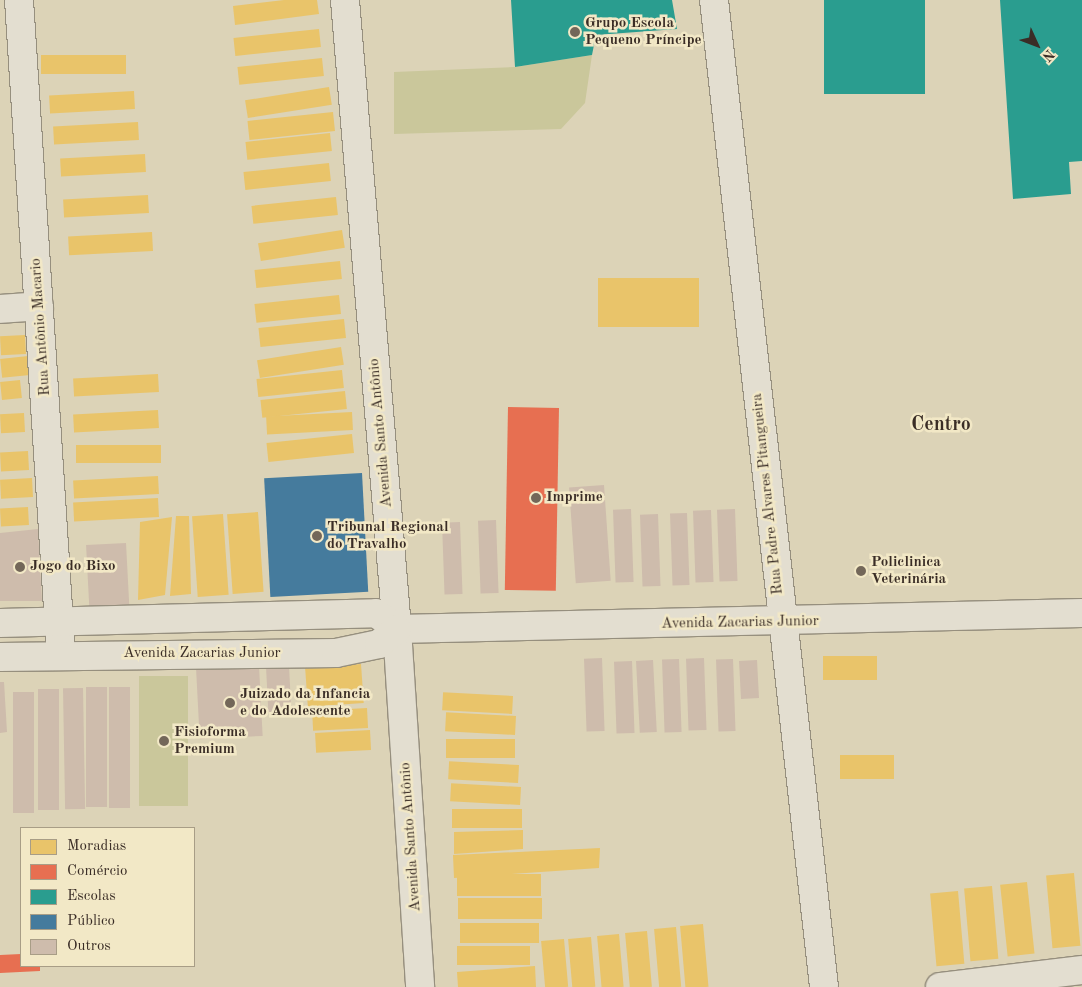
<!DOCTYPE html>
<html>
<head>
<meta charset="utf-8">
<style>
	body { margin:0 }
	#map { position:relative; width:1082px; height:987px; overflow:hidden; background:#dcd3b7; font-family:"Old Standard TT",serif }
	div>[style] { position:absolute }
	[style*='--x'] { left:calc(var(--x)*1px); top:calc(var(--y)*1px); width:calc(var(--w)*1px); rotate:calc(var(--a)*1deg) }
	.green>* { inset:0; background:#cac79b; transform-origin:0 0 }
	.homes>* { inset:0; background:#e9c46a; transform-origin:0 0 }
	.shops>* { inset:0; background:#e76f51; transform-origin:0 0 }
	.schools>* { inset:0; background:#2a9d8f; transform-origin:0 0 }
	.public>* { inset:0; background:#457b9d; transform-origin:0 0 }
	.building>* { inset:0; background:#cebcac; transform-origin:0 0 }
	.roads { filter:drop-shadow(1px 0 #968f7e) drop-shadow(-1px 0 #968f7e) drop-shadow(0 1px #968f7e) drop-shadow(0 -1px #968f7e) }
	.street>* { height:28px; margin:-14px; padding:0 14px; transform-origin:14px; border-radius:14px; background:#e3ded0 }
	.secondary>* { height:28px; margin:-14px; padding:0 14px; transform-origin:14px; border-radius:14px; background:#e3ded0 }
	.dots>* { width:14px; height:14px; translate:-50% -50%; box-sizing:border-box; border:2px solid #f2e8c6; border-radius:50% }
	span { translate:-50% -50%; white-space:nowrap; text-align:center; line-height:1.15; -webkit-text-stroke:5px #f2e8c6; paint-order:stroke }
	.poi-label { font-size:15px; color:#3a2d26; font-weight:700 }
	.left { translate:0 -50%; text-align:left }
	.street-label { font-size:15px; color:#3a2d26 }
	.district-label { font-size:20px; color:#3a2d26; font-weight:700 }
	.legend { position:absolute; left:20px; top:827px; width:175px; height:140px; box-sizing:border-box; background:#f2e8c6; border:1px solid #a89d86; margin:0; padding:6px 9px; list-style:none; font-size:15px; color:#3a2d26 }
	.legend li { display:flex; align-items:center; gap:10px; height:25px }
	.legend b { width:25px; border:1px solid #a89d86 }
	.north { position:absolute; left:1012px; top:20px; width:50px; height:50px; -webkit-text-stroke:4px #f2e8c6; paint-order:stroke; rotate:133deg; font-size:14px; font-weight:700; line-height:20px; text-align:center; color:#3a2d26 }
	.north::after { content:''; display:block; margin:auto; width:18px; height:22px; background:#3a2d26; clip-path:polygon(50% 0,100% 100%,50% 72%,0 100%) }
</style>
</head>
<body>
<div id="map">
	<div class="green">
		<i style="clip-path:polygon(592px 55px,585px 103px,561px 129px,394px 134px,394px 72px,515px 67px)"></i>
		<i style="left:188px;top:676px;width:130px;height:49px;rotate:90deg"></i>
	</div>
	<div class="homes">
		<i style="clip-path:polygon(284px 0,317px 0,319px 14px,235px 25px,233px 6px)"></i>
		<i style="left:319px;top:29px;width:18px;height:86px;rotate:84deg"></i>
		<i style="left:126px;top:55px;width:19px;height:85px;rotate:90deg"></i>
		<i style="left:322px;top:58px;width:18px;height:85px;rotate:84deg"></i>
		<i style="left:329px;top:87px;width:18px;height:85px;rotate:81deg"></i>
		<i style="left:134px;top:91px;width:18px;height:85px;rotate:87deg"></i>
		<i style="left:333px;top:112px;width:19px;height:86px;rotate:84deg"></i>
		<i style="left:138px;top:122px;width:18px;height:85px;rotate:87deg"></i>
		<i style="left:330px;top:133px;width:18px;height:85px;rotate:84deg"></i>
		<i style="left:145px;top:154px;width:18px;height:85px;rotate:87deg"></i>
		<i style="left:329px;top:163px;width:18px;height:86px;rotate:84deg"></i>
		<i style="left:148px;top:195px;width:18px;height:85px;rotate:87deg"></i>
		<i style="left:336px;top:197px;width:18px;height:85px;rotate:84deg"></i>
		<i style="left:342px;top:230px;width:18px;height:85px;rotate:81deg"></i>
		<i style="left:152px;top:232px;width:19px;height:84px;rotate:87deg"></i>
		<i style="left:340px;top:261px;width:18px;height:86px;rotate:84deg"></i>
		<i style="left:598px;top:278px;width:101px;height:49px"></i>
		<i style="left:339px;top:295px;width:19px;height:85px;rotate:84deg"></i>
		<i style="left:344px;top:319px;width:19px;height:86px;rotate:84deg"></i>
		<i style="left:25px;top:335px;width:19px;height:25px;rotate:87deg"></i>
		<i style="left:341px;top:347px;width:18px;height:85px;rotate:81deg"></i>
		<i style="left:28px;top:356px;width:19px;height:28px;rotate:84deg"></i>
		<i style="left:342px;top:370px;width:18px;height:86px;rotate:84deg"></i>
		<i style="left:158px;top:374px;width:18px;height:85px;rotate:87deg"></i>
		<i style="left:20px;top:380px;width:18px;height:20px;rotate:84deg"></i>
		<i style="left:345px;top:391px;width:18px;height:85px;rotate:84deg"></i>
		<i style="left:158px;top:410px;width:18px;height:85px;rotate:87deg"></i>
		<i style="left:352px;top:412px;width:18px;height:86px;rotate:87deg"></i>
		<i style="left:24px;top:413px;width:19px;height:24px;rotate:87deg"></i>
		<i style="left:352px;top:434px;width:19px;height:86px;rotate:84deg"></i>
		<i style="left:161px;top:445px;width:18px;height:85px;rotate:90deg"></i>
		<i style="left:28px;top:451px;width:19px;height:28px;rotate:87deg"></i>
		<i style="left:158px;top:476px;width:18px;height:85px;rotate:87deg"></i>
		<i style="left:32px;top:478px;width:19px;height:32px;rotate:87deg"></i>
		<i style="left:158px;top:498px;width:19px;height:85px;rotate:87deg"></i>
		<i style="left:28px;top:507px;width:18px;height:28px;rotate:87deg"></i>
		<i style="left:258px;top:512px;width:80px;height:31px;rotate:86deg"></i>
		<i style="left:223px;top:514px;width:81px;height:31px;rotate:86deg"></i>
		<i style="clip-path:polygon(176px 516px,189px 516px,191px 594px,170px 596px)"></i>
		<i style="clip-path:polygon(172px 517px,165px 595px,138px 600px,140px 522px)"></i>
		<i style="left:877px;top:656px;width:24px;height:54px;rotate:90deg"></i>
		<i style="left:361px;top:664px;width:39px;height:56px;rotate:86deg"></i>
		<i style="left:513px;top:696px;width:18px;height:70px;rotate:93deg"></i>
		<i style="left:367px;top:708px;width:20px;height:55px;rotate:87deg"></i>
		<i style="left:516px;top:716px;width:19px;height:70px;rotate:93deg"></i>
		<i style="left:370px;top:730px;width:20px;height:55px;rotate:87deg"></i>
		<i style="left:515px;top:739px;width:19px;height:69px;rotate:90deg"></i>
		<i style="left:894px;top:755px;width:24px;height:54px;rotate:90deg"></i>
		<i style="left:519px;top:765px;width:18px;height:70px;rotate:93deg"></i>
		<i style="left:521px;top:787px;width:18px;height:70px;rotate:93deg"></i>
		<i style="left:522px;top:809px;width:19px;height:70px;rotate:90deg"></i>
		<i style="clip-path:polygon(523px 830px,523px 849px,454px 854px,454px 832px)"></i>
		<i style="clip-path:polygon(600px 848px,599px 868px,454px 878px,453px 855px)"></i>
		<i style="left:1074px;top:873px;width:73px;height:28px;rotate:85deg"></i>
		<i style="left:541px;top:874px;width:22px;height:84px;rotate:90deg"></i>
		<i style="left:1027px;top:882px;width:72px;height:27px;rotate:84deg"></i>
		<i style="left:992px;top:886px;width:73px;height:28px;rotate:85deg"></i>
		<i style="left:958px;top:891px;width:73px;height:28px;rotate:85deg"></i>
		<i style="left:542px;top:898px;width:21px;height:84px;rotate:90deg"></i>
		<i style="left:539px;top:923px;width:20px;height:79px;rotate:90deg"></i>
		<i style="left:703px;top:924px;width:63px;height:23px;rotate:85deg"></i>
		<i style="left:676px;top:927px;width:60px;height:22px;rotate:85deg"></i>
		<i style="left:647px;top:931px;width:56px;height:22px;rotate:85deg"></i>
		<i style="left:619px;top:934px;width:53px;height:22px;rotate:85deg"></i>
		<i style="left:591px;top:937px;width:50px;height:23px;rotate:85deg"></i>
		<i style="left:564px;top:939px;width:48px;height:23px;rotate:85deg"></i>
		<i style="left:530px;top:946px;width:19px;height:73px;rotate:90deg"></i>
		<i style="clip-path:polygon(535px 966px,536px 987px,458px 987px,457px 972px)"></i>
	</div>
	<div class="shops">
		<i style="left:508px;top:407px;width:51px;height:183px;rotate:1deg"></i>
		<i style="clip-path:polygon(21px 954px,21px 966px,40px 966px,40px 971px,0 973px,0 955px)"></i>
	</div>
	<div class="schools">
		<i style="clip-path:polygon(511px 0,672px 0,677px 29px,596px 35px,592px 55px,515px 67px)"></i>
		<i style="left:824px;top:0;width:101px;height:94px"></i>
		<i style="clip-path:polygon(1000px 0,1082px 0,1082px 161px,1069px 162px,1071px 194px,1013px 199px)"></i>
	</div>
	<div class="public">
		<i style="left:362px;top:473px;width:119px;height:98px;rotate:87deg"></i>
	</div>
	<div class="building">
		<i style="left:604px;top:485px;width:96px;height:35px;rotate:86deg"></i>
		<i style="left:631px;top:509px;width:73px;height:18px;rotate:88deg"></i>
		<i style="left:735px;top:509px;width:72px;height:18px;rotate:88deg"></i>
		<i style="left:711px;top:510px;width:72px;height:18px;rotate:88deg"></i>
		<i style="left:687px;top:513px;width:72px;height:17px;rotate:88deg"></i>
		<i style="left:658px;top:514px;width:72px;height:18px;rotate:88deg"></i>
		<i style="left:496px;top:520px;width:73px;height:18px;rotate:88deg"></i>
		<i style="left:460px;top:522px;width:72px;height:18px;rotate:88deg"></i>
		<i style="clip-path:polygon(38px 529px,42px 601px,0 601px,0 533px)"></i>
		<i style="left:126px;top:543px;width:68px;height:40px;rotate:87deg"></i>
		<i style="left:602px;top:658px;width:73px;height:18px;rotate:88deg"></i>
		<i style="left:704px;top:658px;width:72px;height:18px;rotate:88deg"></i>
		<i style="left:679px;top:659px;width:73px;height:17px;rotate:88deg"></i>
		<i style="left:733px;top:659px;width:72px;height:17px;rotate:88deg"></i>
		<i style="left:653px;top:660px;width:72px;height:17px;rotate:87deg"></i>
		<i style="left:757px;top:660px;width:38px;height:18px;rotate:87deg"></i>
		<i style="left:632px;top:661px;width:72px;height:18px;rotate:88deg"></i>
		<i style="left:259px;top:666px;width:70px;height:63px;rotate:87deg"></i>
		<i style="left:289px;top:666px;width:45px;height:23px;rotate:87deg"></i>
		<i style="clip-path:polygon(0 682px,4px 682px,7px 732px,0 733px)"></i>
		<i style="left:107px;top:687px;width:120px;height:21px;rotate:90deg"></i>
		<i style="left:109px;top:687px;width:21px;height:121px"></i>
		<i style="left:83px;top:688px;width:121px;height:20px;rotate:89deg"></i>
		<i style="left:59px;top:689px;width:121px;height:21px;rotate:90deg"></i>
		<i style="left:34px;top:692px;width:121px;height:21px;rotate:90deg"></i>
	</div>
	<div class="roads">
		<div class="street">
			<i style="--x:19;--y:0;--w:656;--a:86.33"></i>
			<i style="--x:345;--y:0;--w:631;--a:85.27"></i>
			<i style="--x:397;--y:629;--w:359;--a:86.3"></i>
			<i style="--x:0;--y:309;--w:39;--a:-4"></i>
			<i style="--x:0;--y:623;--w:376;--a:-1.5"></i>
			<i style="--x:376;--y:613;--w:26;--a:37"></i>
			<i style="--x:397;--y:629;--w:685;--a:-1.34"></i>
			<i style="--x:0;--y:657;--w:336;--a:-0.7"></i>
			<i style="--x:336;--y:653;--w:44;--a:-11.8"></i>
			<i style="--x:379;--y:644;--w:23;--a:-40"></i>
			<i style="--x:940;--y:987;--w:143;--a:-6.8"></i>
		</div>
		<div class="secondary">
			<i style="--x:714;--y:0;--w:993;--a:83.64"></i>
		</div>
	</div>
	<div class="dots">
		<i style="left:575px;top:32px;background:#736759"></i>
		<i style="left:536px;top:498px;background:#736759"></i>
		<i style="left:317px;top:536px;background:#736759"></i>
		<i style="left:20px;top:567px;background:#736759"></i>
		<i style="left:861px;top:571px;background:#736759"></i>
		<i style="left:230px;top:703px;background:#736759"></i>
		<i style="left:164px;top:741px;background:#736759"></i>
	</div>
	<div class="poi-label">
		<span class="left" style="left:585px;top:32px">Grupo Escola<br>Pequeno Príncipe</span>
		<span class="left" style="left:546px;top:498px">Imprime</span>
		<span class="left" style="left:327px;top:536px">Tribunal Regional<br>do Travalho</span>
		<span class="left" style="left:871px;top:571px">Policlinica<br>Veterinária</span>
		<span class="left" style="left:30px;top:567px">Jogo do Bixo</span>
		<span class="left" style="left:240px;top:703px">Juizado da Infancia<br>e do Adolescente</span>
		<span class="left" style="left:174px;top:741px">Fisioforma<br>Premium</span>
	</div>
	<div class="street-label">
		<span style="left:41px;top:327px;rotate:-94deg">Rua Antônio Macario</span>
		<span style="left:381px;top:433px;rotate:-95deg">Avenida Santo Antônio</span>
		<span style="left:768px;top:494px;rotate:-96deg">Rua Padre Alvares Pitangueira</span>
		<span style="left:740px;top:623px;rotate:-1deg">Avenida Zacarias Junior</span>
		<span style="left:202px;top:654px">Avenida Zacarias Junior</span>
		<span style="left:411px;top:837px;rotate:-94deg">Avenida Santo Antônio</span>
	</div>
	<div class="district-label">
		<span style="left:941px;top:425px">Centro</span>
	</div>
	<ul class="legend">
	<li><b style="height:14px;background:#e9c46a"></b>Moradias</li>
	<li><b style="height:14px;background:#e76f51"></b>Comércio</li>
	<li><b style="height:14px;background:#2a9d8f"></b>Escolas</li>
	<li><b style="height:14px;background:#457b9d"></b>Público</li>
	<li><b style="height:14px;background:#cebcac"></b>Outros</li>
	</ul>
	<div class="north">N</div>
</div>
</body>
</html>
